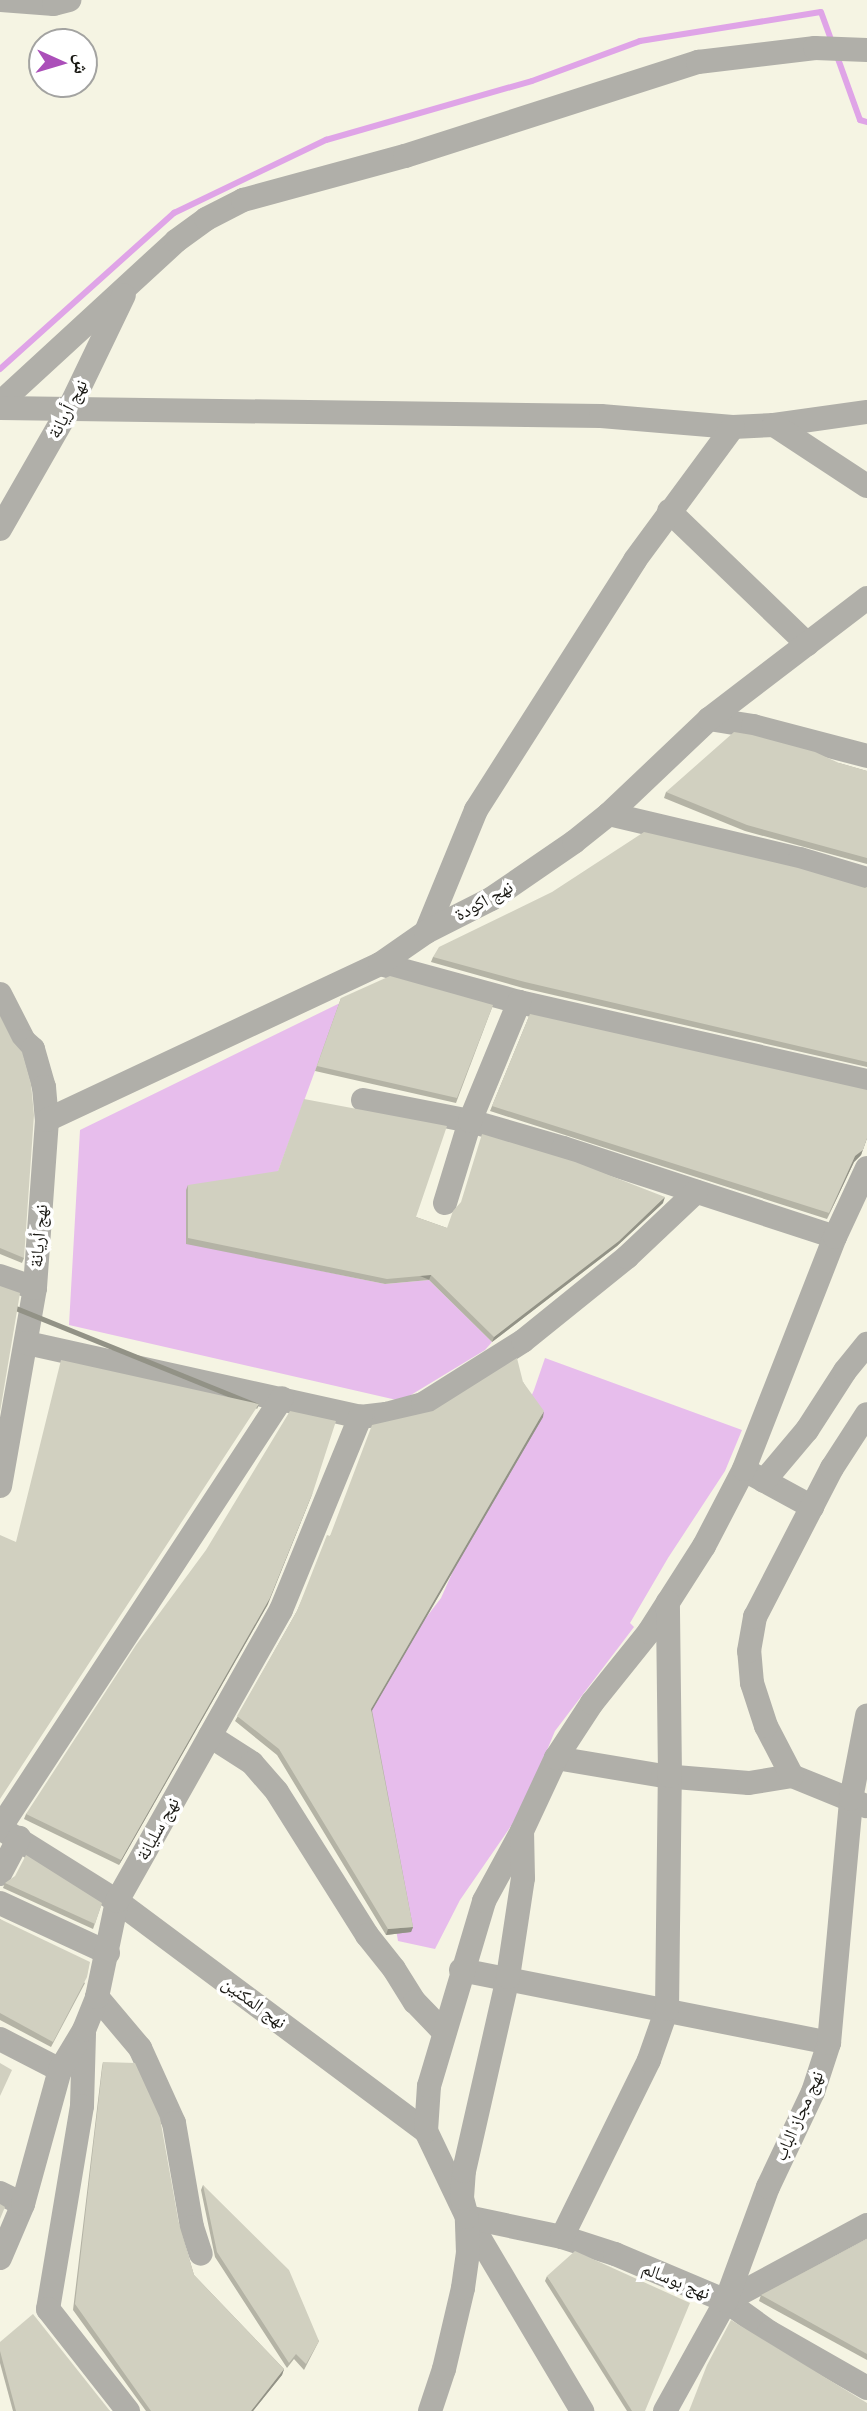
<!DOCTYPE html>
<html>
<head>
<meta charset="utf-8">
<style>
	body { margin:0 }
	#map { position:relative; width:867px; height:2411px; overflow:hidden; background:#f5f4e3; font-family:Raleway,"Noto Naskh Arabic",sans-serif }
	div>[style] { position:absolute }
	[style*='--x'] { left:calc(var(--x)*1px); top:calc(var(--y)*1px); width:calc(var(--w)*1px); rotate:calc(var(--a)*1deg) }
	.green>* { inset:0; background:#e7bdec }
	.stream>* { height:6px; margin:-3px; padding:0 3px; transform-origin:3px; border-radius:3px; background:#dfa4e7 }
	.minor>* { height:24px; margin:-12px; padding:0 12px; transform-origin:12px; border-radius:12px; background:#b0afa9 }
	.wall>* { inset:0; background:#b4b3a5 }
	.shaded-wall>* { inset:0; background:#929286; transform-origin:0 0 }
	.building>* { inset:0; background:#d1d0c0 }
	span { translate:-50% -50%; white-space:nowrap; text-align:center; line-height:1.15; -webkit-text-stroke:7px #fff; paint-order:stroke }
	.street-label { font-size:18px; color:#191813 }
	.north { position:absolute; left:28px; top:28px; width:70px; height:70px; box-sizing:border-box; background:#fff; border:2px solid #a3a3a1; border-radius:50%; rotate:94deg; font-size:19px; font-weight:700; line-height:28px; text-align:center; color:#191813 }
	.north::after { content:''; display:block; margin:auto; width:24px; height:32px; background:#ab4fb9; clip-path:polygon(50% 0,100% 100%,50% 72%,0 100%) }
</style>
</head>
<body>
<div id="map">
	<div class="green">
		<i style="clip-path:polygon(340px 1003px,276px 1177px,186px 1243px,385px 1284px,429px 1280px,492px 1342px,485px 1350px,401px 1401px,69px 1325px,80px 1130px)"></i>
		<i style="clip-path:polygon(545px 1358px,742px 1430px,725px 1471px,668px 1558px,630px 1623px,634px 1627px,555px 1731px,522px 1810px,460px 1900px,435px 1949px,398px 1941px,368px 1764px,353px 1713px,441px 1598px,534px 1390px)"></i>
	</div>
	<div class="stream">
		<i style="--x:837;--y:56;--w:68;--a:70.2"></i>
		<i style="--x:860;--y:120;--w:7;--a:16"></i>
		<i style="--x:0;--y:369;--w:234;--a:-41.9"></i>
		<i style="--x:174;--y:213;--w:169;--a:-25.7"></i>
		<i style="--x:326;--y:140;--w:214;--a:-16"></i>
		<i style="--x:532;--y:81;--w:115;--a:-20.3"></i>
		<i style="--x:640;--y:41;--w:183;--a:-9.1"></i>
		<i style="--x:821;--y:12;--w:32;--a:70"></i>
	</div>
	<div class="minor">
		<i style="--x:1;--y:0;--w:53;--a:4.3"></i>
		<i style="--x:54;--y:4;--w:16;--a:-15"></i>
		<i style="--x:0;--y:403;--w:239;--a:-42.6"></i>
		<i style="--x:176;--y:241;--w:37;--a:-36"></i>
		<i style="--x:206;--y:219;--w:42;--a:-27.2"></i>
		<i style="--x:243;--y:200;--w:168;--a:-15.2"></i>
		<i style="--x:405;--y:156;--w:308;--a:-17.8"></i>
		<i style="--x:698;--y:62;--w:118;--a:-6.8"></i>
		<i style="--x:815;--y:48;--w:52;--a:2.2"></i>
		<i style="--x:0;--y:408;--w:601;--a:0.76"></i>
		<i style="--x:601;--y:416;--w:132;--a:4.8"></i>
		<i style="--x:733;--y:427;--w:41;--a:-2.8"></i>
		<i style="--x:774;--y:425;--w:94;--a:-8"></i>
		<i style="--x:774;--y:425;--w:111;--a:33.3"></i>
		<i style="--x:669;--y:511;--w:192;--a:43.9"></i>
		<i style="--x:0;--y:529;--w:141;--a:-60.2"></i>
		<i style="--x:70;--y:407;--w:124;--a:-64.3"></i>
		<i style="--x:709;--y:719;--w:45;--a:9"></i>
		<i style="--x:753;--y:726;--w:118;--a:14.7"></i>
		<i style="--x:609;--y:814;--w:196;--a:13.3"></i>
		<i style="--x:800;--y:859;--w:70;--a:16.6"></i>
		<i style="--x:426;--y:932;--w:132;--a:-67.7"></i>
		<i style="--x:476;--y:810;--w:296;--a:-57.5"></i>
		<i style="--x:635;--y:560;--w:165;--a:-53.6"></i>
		<i style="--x:380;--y:964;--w:144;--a:15.3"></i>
		<i style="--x:519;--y:1002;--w:357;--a:12.8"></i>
		<i style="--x:0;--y:994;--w:53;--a:62.9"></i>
		<i style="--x:24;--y:1041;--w:12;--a:42"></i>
		<i style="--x:33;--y:1049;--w:40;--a:74"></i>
		<i style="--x:44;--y:1087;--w:33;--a:85"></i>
		<i style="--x:47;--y:1120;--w:168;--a:94.1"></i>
		<i style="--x:35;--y:1288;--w:201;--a:100"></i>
		<i style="--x:363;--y:1100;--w:109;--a:11.1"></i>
		<i style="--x:470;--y:1121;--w:97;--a:16.2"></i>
		<i style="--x:563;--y:1148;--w:286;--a:18.1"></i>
		<i style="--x:47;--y:1120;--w:368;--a:-25.1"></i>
		<i style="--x:380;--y:964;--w:56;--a:-34.8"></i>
		<i style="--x:426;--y:932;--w:73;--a:-26.9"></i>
		<i style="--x:491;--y:899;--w:101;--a:-34.5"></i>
		<i style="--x:574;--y:842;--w:45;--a:-38.7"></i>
		<i style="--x:609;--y:814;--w:138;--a:-43.5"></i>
		<i style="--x:709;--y:719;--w:199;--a:-37.4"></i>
		<i style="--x:445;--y:1203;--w:86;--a:-73"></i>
		<i style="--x:470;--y:1121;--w:129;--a:-67.6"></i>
		<i style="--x:0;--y:1276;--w:37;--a:19"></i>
		<i style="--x:27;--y:1343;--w:341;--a:12.5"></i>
		<i style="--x:360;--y:1417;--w:26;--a:-7"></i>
		<i style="--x:386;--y:1414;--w:38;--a:-15"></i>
		<i style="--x:423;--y:1404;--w:118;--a:-32.2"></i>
		<i style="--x:523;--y:1341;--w:134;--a:-38.9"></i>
		<i style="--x:627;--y:1257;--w:95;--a:-43.3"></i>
		<i style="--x:750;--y:1473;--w:71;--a:28.7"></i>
		<i style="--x:764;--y:1481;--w:67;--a:-49.9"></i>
		<i style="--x:807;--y:1430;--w:70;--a:-57.2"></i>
		<i style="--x:845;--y:1371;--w:35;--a:-51"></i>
		<i style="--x:210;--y:1736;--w:50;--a:32.7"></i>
		<i style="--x:252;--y:1763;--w:38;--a:49"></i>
		<i style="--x:277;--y:1792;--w:169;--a:57.8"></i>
		<i style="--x:367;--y:1935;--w:43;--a:51.5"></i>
		<i style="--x:394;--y:1969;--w:39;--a:58"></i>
		<i style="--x:415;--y:2002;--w:39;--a:46"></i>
		<i style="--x:556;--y:1758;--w:109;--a:9.5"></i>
		<i style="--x:663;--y:1776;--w:86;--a:4.7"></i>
		<i style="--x:749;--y:1783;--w:44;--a:-9.2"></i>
		<i style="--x:792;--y:1776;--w:80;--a:22.1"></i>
		<i style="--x:792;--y:1776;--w:56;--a:-117.5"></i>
		<i style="--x:766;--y:1726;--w:45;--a:-108"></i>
		<i style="--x:752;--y:1683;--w:32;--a:-95"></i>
		<i style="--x:749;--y:1651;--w:35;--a:-80"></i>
		<i style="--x:755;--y:1617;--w:168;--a:-62.7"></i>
		<i style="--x:832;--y:1468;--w:64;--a:-57.1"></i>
		<i style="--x:0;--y:1828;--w:138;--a:32"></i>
		<i style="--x:117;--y:1901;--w:385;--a:36.7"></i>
		<i style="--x:426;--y:2131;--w:95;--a:64.5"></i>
		<i style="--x:467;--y:2217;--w:226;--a:59.3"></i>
		<i style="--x:0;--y:1828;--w:514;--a:-56.74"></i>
		<i style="--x:0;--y:1874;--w:41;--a:-62.2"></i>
		<i style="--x:0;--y:1903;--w:119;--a:24.8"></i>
		<i style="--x:461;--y:1970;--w:375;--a:11.2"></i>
		<i style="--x:97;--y:1997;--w:67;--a:49.9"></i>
		<i style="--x:140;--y:2048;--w:82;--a:65.6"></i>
		<i style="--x:174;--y:2123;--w:106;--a:80.2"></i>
		<i style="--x:192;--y:2227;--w:28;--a:72"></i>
		<i style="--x:84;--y:2034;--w:72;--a:91.6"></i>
		<i style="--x:82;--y:2106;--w:206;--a:99.5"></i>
		<i style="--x:48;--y:2309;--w:130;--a:51.9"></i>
		<i style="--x:0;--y:2039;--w:68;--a:27.3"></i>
		<i style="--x:426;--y:2131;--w:45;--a:-86.2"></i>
		<i style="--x:429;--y:2086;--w:193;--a:-73.4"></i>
		<i style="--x:484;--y:1901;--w:80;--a:-61.5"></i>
		<i style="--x:522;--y:1831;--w:81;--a:-65"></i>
		<i style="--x:556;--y:1758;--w:66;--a:-56.8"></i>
		<i style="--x:592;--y:1703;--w:91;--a:-51.2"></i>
		<i style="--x:649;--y:1632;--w:102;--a:-57.4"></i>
		<i style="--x:704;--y:1546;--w:87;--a:-62.5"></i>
		<i style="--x:744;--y:1469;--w:249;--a:-68.6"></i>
		<i style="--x:835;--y:1237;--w:76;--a:-65.1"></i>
		<i style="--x:0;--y:2193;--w:25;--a:26"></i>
		<i style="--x:467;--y:2217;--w:97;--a:11.9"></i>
		<i style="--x:562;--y:2237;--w:56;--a:17.8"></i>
		<i style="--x:615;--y:2254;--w:121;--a:22.9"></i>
		<i style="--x:726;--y:2301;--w:53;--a:35.8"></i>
		<i style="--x:769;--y:2332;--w:113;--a:29.7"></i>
		<i style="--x:562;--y:2237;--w:197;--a:-63.8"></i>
		<i style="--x:649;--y:2060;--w:54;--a:-70.6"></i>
		<i style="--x:667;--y:2009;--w:233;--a:-89.3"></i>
		<i style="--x:670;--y:1776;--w:174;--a:-90.7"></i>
		<i style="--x:0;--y:2258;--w:59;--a:-66.9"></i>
		<i style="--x:23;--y:2204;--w:139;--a:-74.6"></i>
		<i style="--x:60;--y:2070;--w:47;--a:-59"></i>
		<i style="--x:84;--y:2030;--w:35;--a:-68"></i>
		<i style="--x:97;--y:1997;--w:98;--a:-78.2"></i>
		<i style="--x:117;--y:1901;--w:334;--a:-60.6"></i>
		<i style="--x:281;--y:1610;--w:209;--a:-67.7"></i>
		<i style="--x:726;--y:2301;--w:160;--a:-28.3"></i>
		<i style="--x:430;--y:2411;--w:44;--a:-71.6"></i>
		<i style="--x:444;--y:2369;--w:83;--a:-76.8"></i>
		<i style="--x:463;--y:2288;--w:35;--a:-82"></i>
		<i style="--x:468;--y:2253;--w:36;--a:-92"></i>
		<i style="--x:467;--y:2217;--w:20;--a:-105"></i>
		<i style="--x:462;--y:2198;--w:27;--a:-86"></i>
		<i style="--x:464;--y:2171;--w:199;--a:-77.2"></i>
		<i style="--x:508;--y:1977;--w:100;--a:-81.4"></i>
		<i style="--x:523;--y:1878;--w:46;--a:-91.2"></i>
		<i style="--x:665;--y:2411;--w:126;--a:-61"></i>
		<i style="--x:726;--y:2301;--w:121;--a:-69.8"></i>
		<i style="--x:768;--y:2187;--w:105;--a:-64.7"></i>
		<i style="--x:813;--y:2092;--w:52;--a:-71.9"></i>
		<i style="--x:829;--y:2043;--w:245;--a:-84.8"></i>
		<i style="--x:851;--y:1799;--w:85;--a:-79.1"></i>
	</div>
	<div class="wall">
		<i style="clip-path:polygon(839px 763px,867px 771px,867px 864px,745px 831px,664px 798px,666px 792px)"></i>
		<i style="clip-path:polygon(867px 887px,867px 1067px,523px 988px,431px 962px,433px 957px)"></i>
		<i style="clip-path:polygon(341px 998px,493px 1005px,456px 1103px,315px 1071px)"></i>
		<i style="clip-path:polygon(530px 1014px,867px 1138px,861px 1155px,854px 1162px,827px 1219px,490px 1111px)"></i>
		<i style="clip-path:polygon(0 1016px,24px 1258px,22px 1263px,0 1254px)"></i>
		<i style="clip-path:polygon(188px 1185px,416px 1217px,447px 1228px,663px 1203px,617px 1246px,492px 1342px,429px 1280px,385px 1284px,186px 1244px,186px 1190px)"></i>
		<i style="clip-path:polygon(523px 1382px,543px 1417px,372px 1710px,413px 1927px,411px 1932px,386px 1935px,277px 1755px,235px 1721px,297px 1611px,330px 1536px,433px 1411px)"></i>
		<i style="clip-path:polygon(268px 1604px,119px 1865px,24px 1819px,26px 1814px)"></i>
		<i style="clip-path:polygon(5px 1883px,102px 1903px,93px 1929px,3px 1888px)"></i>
		<i style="clip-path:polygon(0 1919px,85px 1983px,51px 2047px,0 2020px)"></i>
		<i style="clip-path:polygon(103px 2062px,179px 2224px,194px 2275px,284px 2369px,282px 2375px,253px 2411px,146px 2411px,73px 2310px,102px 2067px)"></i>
		<i style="clip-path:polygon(203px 2185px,319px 2341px,304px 2370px,294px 2359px,287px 2368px,215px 2257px,201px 2190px)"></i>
		<i style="clip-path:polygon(867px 2239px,867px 2360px,759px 2301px,761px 2295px)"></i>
		<i style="clip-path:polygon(547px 2276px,645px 2411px,627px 2411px,545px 2281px)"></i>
		<i style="clip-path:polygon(0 2342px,110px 2411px,13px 2411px,0 2363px)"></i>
	</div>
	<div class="shaded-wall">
		<i style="clip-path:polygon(867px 1138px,861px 1155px,854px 1162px,827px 1219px,855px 1156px)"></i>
		<i style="clip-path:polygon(665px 1197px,663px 1203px,617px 1246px,492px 1342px,494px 1337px)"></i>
		<i style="left:431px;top:1275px;width:5px;height:44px;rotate:112deg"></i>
		<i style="left:259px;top:1404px;width:5px;height:472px;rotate:112deg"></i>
		<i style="clip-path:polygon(544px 1411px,543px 1417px,370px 1714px,371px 1709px)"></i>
		<i style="clip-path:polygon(313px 1492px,268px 1604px,119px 1865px,121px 1860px)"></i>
		<i style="clip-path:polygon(413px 1927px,411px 1932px,386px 1935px,388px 1929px)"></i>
		<i style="clip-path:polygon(284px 2369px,282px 2375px,253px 2411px,251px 2411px)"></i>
	</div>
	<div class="building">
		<i style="clip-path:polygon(734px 732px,752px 735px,815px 752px,839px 763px,867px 771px,867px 858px,747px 825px,666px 792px)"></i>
		<i style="clip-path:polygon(644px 832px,798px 868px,865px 888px,867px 887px,867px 1062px,525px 982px,433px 957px,439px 947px,552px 892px)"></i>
		<i style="clip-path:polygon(390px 976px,493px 1005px,457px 1098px,317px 1066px,341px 998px)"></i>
		<i style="clip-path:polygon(530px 1014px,867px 1090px,867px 1138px,863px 1150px,855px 1156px,829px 1213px,492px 1106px)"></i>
		<i style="clip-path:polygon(0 1016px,13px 1042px,22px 1052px,31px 1084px,34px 1115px,24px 1258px,0 1248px)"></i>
		<i style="clip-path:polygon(304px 1099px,447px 1126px,416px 1217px,447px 1228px,453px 1211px,461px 1202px,482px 1134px,575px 1162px,665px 1197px,619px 1241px,494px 1337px,431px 1275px,387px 1279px,188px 1238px,188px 1185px,278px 1171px)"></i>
		<i style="clip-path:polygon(0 1286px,20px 1293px,0 1412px)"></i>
		<i style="clip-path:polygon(517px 1358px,523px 1382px,544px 1411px,371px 1709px,413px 1927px,388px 1929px,279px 1749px,237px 1716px,297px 1611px,327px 1535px,330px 1536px,372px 1425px,433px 1411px)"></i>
		<i style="clip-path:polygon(61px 1360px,259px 1404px,0 1799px,0 1535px,16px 1542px)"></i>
		<i style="clip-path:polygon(290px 1411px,336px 1421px,313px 1492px,270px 1598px,121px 1860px,26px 1814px,136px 1645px,206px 1550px)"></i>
		<i style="clip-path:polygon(26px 1855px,102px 1903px,95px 1924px,5px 1883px,15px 1876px)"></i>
		<i style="clip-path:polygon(0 1919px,90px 1962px,87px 1977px,53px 2042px,0 2013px)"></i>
		<i style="clip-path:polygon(103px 2062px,135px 2063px,160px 2118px,179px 2224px,194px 2275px,284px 2369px,251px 2411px,151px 2411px,75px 2304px)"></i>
		<i style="clip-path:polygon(0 2063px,12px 2070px,0 2096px)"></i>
		<i style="clip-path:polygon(203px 2185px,289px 2270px,319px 2341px,306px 2364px,296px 2354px,289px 2363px,217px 2252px)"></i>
		<i style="clip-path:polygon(0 2204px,5px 2207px,0 2219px)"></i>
		<i style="clip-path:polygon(867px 2239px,867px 2354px,761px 2295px)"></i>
		<i style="clip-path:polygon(575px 2251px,690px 2303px,645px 2411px,632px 2411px,547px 2276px)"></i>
		<i style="clip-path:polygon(33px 2314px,110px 2411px,16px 2411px,0 2351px,0 2342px)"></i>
		<i style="clip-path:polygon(731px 2320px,867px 2403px,867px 2411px,689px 2411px,707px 2365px)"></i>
	</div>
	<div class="street-label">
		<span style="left:68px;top:409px;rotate:-62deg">نهج أريانة</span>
		<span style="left:484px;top:901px;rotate:-29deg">نهج اكودة</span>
		<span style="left:39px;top:1236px;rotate:-85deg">نهج أريانة</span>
		<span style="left:158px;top:1829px;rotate:-61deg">نهج سليانة</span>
		<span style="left:254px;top:2003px;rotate:36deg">نهج المكنين</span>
		<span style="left:799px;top:2116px;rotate:-66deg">نهج مجاز الباب</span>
		<span style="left:676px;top:2281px;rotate:22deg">نهج بوسالم</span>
	</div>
	<div class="north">ش</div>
</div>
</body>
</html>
